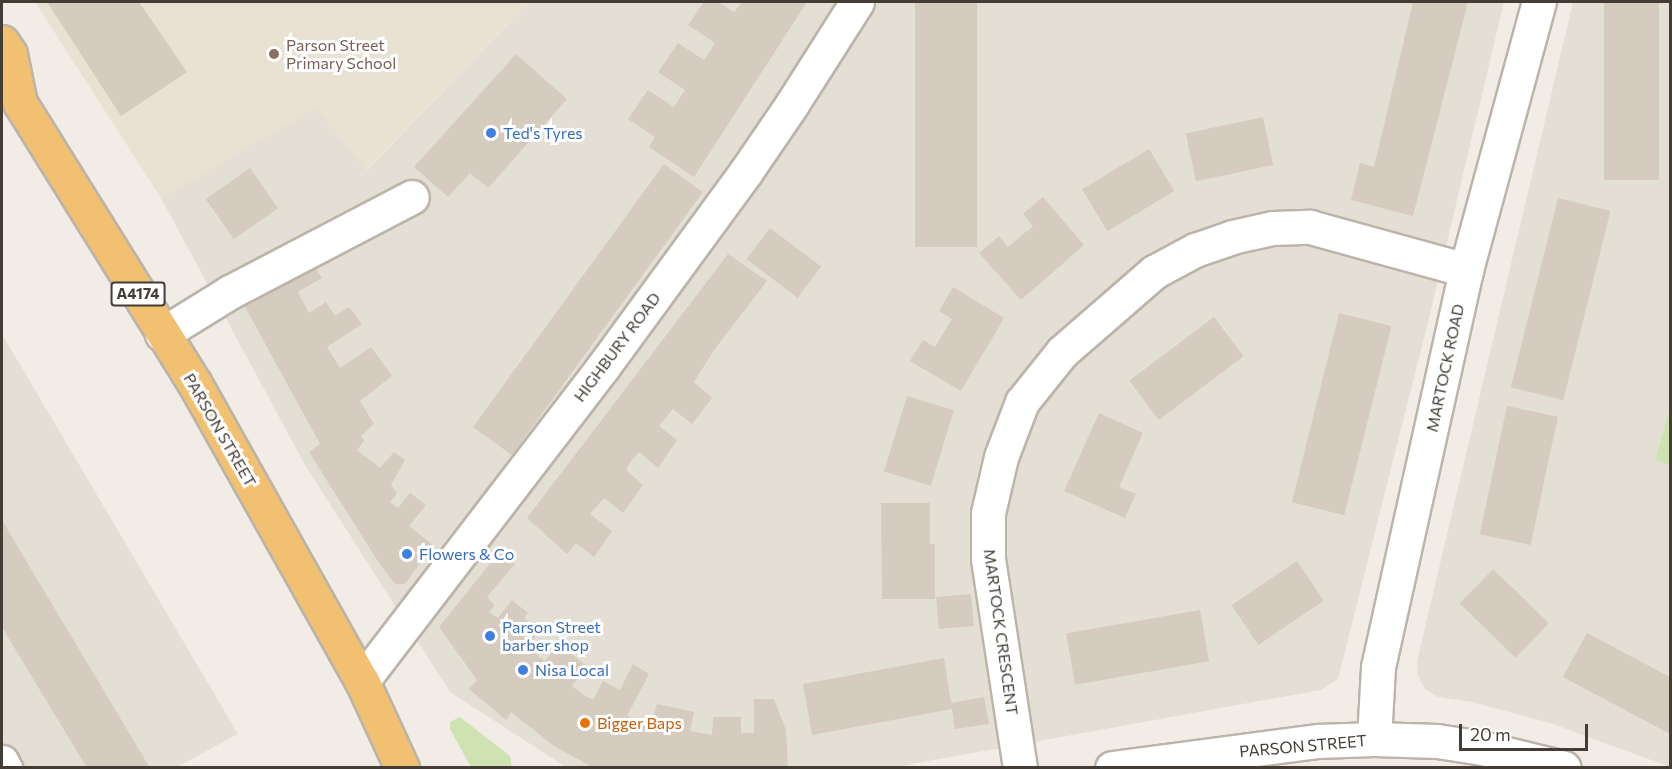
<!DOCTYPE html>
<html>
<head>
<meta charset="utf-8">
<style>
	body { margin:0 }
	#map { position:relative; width:1672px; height:769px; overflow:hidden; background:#f1ede6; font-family:Commissioner,sans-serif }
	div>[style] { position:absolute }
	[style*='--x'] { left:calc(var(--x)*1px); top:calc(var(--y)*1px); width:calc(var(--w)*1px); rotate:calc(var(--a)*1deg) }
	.residential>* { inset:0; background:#e4dfd4 }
	.education>* { inset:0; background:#e9e1d1 }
	.green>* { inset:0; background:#cee2b2 }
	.building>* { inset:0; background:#d5cbbf; transform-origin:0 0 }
	.roads { filter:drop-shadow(2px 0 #bbb4a9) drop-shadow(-2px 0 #bbb4a9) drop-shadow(0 2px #bbb4a9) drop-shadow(0 -2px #bbb4a9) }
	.minor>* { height:33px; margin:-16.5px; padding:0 16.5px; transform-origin:16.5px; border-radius:16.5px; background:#fff }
	.highway>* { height:33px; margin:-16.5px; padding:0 16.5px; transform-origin:16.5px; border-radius:16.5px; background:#f1c171 }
	.dots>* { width:16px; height:16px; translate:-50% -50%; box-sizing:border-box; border:3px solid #fff; border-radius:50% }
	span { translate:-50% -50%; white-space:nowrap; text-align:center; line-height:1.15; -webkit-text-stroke:6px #fff; paint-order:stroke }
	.shield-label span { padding:2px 4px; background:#fff; border:2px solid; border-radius:4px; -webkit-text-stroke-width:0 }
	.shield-label { font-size:15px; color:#433d36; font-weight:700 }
	.education-label { font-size:16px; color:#785e54 }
	.left { translate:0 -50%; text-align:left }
	.shop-label { font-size:16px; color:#366cbe }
	.street-label { font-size:16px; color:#433d36 }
	.food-label { font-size:16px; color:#c56008 }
	.frame { position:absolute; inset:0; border:3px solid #433d36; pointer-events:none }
	.scale { position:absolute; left:1459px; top:724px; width:129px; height:27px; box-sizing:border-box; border:3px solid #433d36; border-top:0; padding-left:8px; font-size:18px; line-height:21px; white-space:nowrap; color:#433d36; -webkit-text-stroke:4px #fff; paint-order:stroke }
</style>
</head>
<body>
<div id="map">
	<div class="residential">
		<i style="clip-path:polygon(529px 2px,1504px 2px,1430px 314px,1338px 679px,1321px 690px,895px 767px,566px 767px,450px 692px,305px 465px,161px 198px,315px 107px,367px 170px)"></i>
		<i style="clip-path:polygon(1573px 2px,1670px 2px,1670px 406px,1655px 460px,1670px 465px,1670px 767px,1553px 724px,1472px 702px,1438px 697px,1425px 689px,1418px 676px,1417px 661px)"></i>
		<i style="clip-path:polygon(2px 334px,238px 734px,177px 767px,2px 767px)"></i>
	</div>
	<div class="education">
		<i style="clip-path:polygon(35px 2px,529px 2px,366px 170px,315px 107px,161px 198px)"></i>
	</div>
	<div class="green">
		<i style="clip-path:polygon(1670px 406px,1670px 465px,1655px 460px)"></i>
		<i style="clip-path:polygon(460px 717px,510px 756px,512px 767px,471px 767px,450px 729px,450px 722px)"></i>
	</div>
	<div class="building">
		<i style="clip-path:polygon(47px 2px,139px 2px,187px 72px,121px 116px)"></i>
		<i style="clip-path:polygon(704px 2px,718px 2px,734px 12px,742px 2px,807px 2px,694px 177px,649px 147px,655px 137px,628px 119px,648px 90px,674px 107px,685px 90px,658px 72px,678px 43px,704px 60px,715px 43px,688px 25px)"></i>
		<i style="left:915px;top:2px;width:62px;height:245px"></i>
		<i style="clip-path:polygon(1413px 2px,1468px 2px,1413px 216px,1351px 200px,1360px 163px,1374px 167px)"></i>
		<i style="left:1604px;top:2px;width:55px;height:178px"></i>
		<i style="clip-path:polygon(516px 54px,567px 99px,488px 188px,470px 173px,448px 197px,414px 167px)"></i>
		<i style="left:1263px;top:117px;width:49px;height:79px;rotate:78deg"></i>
		<i style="left:1149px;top:149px;width:49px;height:78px;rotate:59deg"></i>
		<i style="left:664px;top:164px;width:48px;height:325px;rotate:36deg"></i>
		<i style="left:250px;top:168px;width:49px;height:54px;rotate:55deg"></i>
		<i style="clip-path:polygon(1043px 197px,1084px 245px,1021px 300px,979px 253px,999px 236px,1008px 247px,1033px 226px,1023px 214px)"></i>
		<i style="left:1558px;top:198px;width:54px;height:195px;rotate:14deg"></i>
		<i style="left:770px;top:228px;width:64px;height:39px;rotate:37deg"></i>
		<i style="clip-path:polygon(728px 254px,767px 281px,714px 350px,694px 382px,712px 398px,692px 424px,673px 409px,659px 426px,677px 440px,658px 468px,639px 452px,631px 461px,626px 470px,643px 485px,623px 513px,604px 498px,590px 514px,612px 531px,594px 557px,576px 543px,567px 554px,527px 518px)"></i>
		<i style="clip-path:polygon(312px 262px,322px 278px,298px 292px,309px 313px,326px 302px,335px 316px,349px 307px,362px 324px,327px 347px,340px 368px,371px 347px,392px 376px,360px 401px,374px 424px,361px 436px,364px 441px,357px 450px,380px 468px,394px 452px,405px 460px,391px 485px,397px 493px,390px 502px,398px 508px,410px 493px,426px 505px,409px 526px,433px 545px,405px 584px,395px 584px,379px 563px,309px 452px,320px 444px,244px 305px)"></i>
		<i style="clip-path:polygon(953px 287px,1004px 318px,961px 391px,910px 361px,923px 340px,935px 347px,952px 319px,939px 311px)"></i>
		<i style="left:1339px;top:313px;width:54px;height:195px;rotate:14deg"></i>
		<i style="left:1214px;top:317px;width:49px;height:106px;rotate:53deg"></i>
		<i style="left:907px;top:396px;width:49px;height:79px;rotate:17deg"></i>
		<i style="left:1507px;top:406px;width:52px;height:131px;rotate:12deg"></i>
		<i style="clip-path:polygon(1099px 413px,1143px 433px,1119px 487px,1136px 494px,1125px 518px,1064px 491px)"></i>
		<i style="clip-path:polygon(881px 503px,930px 503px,930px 544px,935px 544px,935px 599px,882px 599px)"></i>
		<i style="clip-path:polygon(2px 520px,28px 564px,150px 768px,87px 768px,2px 627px)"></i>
		<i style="clip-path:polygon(500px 551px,515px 564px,487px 597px,495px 605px,489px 612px,498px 618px,512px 600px,528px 613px,524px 618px,540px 630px,527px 647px,545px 661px,558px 644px,587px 666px,572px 686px,582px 694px,593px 700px,603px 681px,620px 690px,633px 664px,649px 674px,627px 716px,651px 725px,657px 704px,694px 712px,690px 731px,712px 735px,713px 717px,741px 717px,741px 733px,754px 733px,754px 699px,774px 699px,786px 730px,788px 768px,594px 768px,554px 746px,511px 712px,506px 720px,469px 689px,477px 680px,439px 627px)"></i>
		<i style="left:1297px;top:561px;width:48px;height:79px;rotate:56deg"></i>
		<i style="left:1493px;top:569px;width:78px;height:48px;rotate:44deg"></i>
		<i style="left:971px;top:594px;width:32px;height:35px;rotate:85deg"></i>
		<i style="left:1200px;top:610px;width:52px;height:136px;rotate:80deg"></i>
		<i style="clip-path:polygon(1587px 633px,1670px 677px,1670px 734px,1563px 677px)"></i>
		<i style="clip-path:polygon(944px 658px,951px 703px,984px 697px,989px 724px,955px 729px,952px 709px,812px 735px,803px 684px)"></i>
	</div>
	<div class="roads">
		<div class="minor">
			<i style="--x:162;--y:334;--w:80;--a:-31.7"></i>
			<i style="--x:230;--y:292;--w:205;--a:-27.6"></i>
			<i style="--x:362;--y:681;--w:396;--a:-52.5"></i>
			<i style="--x:603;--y:367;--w:240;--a:-53.8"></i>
			<i style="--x:745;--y:173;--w:83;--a:-55.7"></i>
			<i style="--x:792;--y:104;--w:121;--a:-57.5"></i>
			<i style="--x:1374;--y:739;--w:72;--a:-86.8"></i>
			<i style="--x:1378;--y:667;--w:407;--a:-77.5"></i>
			<i style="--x:1466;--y:270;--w:278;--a:-74.8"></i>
			<i style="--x:2;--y:762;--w:7;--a:63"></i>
			<i style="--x:1020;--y:768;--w:211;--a:-98.7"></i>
			<i style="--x:988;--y:559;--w:46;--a:-90"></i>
			<i style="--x:988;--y:513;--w:57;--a:-76.9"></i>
			<i style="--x:1001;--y:457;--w:59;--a:-69.1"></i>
			<i style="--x:1022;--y:402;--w:64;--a:-51.3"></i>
			<i style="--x:1062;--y:352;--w:122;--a:-41"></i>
			<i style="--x:1154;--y:272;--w:47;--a:-28.2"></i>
			<i style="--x:1195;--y:250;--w:39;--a:-19"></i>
			<i style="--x:1232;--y:237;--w:42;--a:-12.4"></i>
			<i style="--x:1273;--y:228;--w:37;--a:-2"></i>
			<i style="--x:1310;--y:227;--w:162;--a:15.4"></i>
			<i style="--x:1112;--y:768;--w:208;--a:-7.5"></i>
			<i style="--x:1318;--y:741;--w:56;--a:-2"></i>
			<i style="--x:1374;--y:739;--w:63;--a:1.8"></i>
			<i style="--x:1437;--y:741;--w:46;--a:8.8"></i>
			<i style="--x:1482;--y:748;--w:84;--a:13.7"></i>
		</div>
		<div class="highway">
			<i style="--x:2;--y:42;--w:14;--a:56"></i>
			<i style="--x:10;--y:54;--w:50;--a:78.5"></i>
			<i style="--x:20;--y:103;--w:331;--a:58.1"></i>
			<i style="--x:195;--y:384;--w:341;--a:60.7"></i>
			<i style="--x:362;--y:681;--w:96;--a:65.3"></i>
		</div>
	</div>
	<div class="dots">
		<i style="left:274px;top:54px;background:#8d6e63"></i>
		<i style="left:491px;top:133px;background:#3f7fe0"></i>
		<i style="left:407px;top:554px;background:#3f7fe0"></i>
		<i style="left:490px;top:636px;background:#3f7fe0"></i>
		<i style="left:523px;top:670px;background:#3f7fe0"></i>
		<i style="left:585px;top:723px;background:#e8710a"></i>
	</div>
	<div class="shield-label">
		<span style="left:138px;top:294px">A4174</span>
	</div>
	<div class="education-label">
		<span class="left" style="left:286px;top:54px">Parson Street<br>Primary School</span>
	</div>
	<div class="shop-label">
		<span class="left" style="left:503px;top:133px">Ted's Tyres</span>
		<span class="left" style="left:419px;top:554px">Flowers &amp; Co</span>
		<span class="left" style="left:502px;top:636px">Parson Street<br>barber shop</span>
		<span class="left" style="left:535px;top:670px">Nisa Local</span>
	</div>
	<div class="street-label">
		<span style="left:617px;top:347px;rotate:-53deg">HIGHBURY ROAD</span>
		<span style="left:1445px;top:368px;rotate:-78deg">MARTOCK ROAD</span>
		<span style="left:220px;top:430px;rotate:60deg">PARSON STREET</span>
		<span style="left:1001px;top:632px;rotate:82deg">MARTOCK CRESCENT</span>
		<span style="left:1303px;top:746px;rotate:-5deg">PARSON STREET</span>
	</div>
	<div class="food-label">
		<span class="left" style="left:597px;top:723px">Bigger Baps</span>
	</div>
	<div class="frame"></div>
	<div class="scale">20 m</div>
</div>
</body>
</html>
